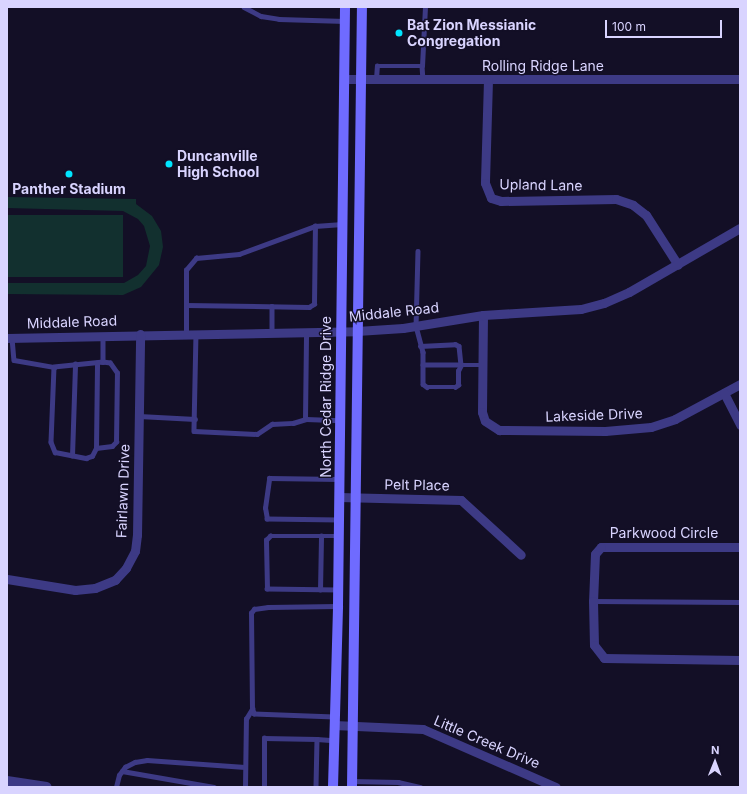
<!DOCTYPE html>
<html>
<head>
<meta charset="utf-8">
<style>
	body { margin:0 }
	#map { position:relative; width:747px; height:794px; overflow:hidden; background:#130f26; font-family:Inter,sans-serif }
	div>[style] { position:absolute }
	[style*='--x'] { left:calc(var(--x)*1px); top:calc(var(--y)*1px); width:calc(var(--w)*1px); rotate:calc(var(--a)*1deg) }
	.green>* { inset:0; background:#12302f; transform-origin:0 0 }
	.service>* { height:4.5px; margin:-2.25px; padding:0 2.25px; transform-origin:2.25px; border-radius:2.25px; background:#3d3a85 }
	.minor>* { height:9px; margin:-4.5px; padding:0 4.5px; transform-origin:4.5px; border-radius:4.5px; background:#3d3a85 }
	.tertiary>* { height:10px; margin:-5px; padding:0 5px; transform-origin:5px; border-radius:5px; background:#3d3a85 }
	.secondary>* { height:10px; margin:-5px; padding:0 5px; transform-origin:5px; border-radius:5px; background:#6f6bff }
	.dots>* { width:11px; height:11px; translate:-50% -50%; box-sizing:border-box; border:2px solid #130f26; border-radius:50% }
	span { translate:-50% -50%; white-space:nowrap; text-align:center; line-height:1.15; -webkit-text-stroke:3px #130f26; paint-order:stroke }
	.poi-label { font-size:14px; color:#d9d4ff; font-weight:700 }
	.left { translate:0 -50%; text-align:left }
	.street-label { font-size:14px; color:#d9d4ff }
	.frame { position:absolute; inset:0; border:8px solid #d9d4ff; pointer-events:none }
	.north { position:absolute; left:695px; top:742px; width:40px; height:40px; -webkit-text-stroke:3px #130f26; paint-order:stroke; rotate:1deg; font-size:11px; font-weight:700; line-height:16px; text-align:center; color:#d9d4ff }
	.north::after { content:''; display:block; margin:auto; width:14px; height:18px; background:#d9d4ff; clip-path:polygon(50% 0,100% 100%,50% 72%,0 100%) }
	.scale { position:absolute; left:605px; top:20px; width:117px; height:18px; box-sizing:border-box; border:2px solid #d9d4ff; border-top:0; padding-left:5px; font-size:12px; line-height:14px; white-space:nowrap; color:#d9d4ff; -webkit-text-stroke:3px #130f26; paint-order:stroke }
</style>
</head>
<body>
<div id="map">
	<div class="green">
		<i style="clip-path:polygon(7px 197px,136px 199px,136px 204px,152px 216px,161px 231px,163px 247px,159px 265px,141px 287px,123px 295px,7px 294px,7px 283px,124px 283px,138px 275px,146px 266px,150px 246px,144px 226px,138px 219px,123px 211px,7px 208px)"></i>
		<i style="left:7px;top:215px;width:116px;height:62px"></i>
	</div>
	<div class="service">
		<i style="--x:244;--y:7;--w:19;--a:28"></i>
		<i style="--x:261;--y:16;--w:18;--a:9"></i>
		<i style="--x:279;--y:19;--w:66;--a:1.7"></i>
		<i style="--x:422;--y:66;--w:59;--a:-87.1"></i>
		<i style="--x:376;--y:79;--w:13;--a:-86"></i>
		<i style="--x:377;--y:66;--w:45;--a:0"></i>
		<i style="--x:422;--y:66;--w:13;--a:86"></i>
		<i style="--x:418;--y:251;--w:75;--a:91.5"></i>
		<i style="--x:416;--y:326;--w:27;--a:75"></i>
		<i style="--x:423;--y:352;--w:32;--a:90"></i>
		<i style="--x:423;--y:384;--w:5;--a:37"></i>
		<i style="--x:427;--y:387;--w:28;--a:0"></i>
		<i style="--x:455;--y:387;--w:4;--a:-34"></i>
		<i style="--x:458;--y:385;--w:14;--a:-90"></i>
		<i style="--x:458;--y:371;--w:7;--a:-63"></i>
		<i style="--x:461;--y:365;--w:21;--a:0"></i>
		<i style="--x:186;--y:305;--w:123;--a:0.9"></i>
		<i style="--x:309;--y:307;--w:6;--a:-31"></i>
		<i style="--x:314;--y:304;--w:78;--a:-89.3"></i>
		<i style="--x:272;--y:306;--w:26;--a:90"></i>
		<i style="--x:186;--y:333;--w:63;--a:-90"></i>
		<i style="--x:186;--y:270;--w:16;--a:-50"></i>
		<i style="--x:196;--y:258;--w:43;--a:-5.3"></i>
		<i style="--x:239;--y:254;--w:81;--a:-20.2"></i>
		<i style="--x:315;--y:226;--w:27;--a:-4"></i>
		<i style="--x:196;--y:333;--w:98;--a:91.2"></i>
		<i style="--x:194;--y:431;--w:63;--a:2.7"></i>
		<i style="--x:257;--y:434;--w:18;--a:-34"></i>
		<i style="--x:272;--y:424;--w:21;--a:-3"></i>
		<i style="--x:293;--y:423;--w:14;--a:-17"></i>
		<i style="--x:306;--y:419;--w:33;--a:2"></i>
		<i style="--x:103;--y:335;--w:27;--a:90"></i>
		<i style="--x:103;--y:362;--w:49;--a:174.2"></i>
		<i style="--x:54;--y:367;--w:75;--a:92.3"></i>
		<i style="--x:51;--y:442;--w:11;--a:68"></i>
		<i style="--x:55;--y:452;--w:32;--a:11"></i>
		<i style="--x:86;--y:458;--w:6;--a:-18"></i>
		<i style="--x:92;--y:456;--w:9;--a:-63"></i>
		<i style="--x:96;--y:448;--w:16;--a:-7"></i>
		<i style="--x:112;--y:446;--w:6;--a:-45"></i>
		<i style="--x:116;--y:442;--w:69;--a:-89.2"></i>
		<i style="--x:117;--y:373;--w:12;--a:-125"></i>
		<i style="--x:110;--y:363;--w:7;--a:-172"></i>
		<i style="--x:12;--y:338;--w:22;--a:85"></i>
		<i style="--x:14;--y:360;--w:41;--a:9.9"></i>
		<i style="--x:420;--y:346;--w:35;--a:-3"></i>
		<i style="--x:455;--y:344;--w:4;--a:27"></i>
		<i style="--x:459;--y:346;--w:19;--a:84"></i>
		<i style="--x:461;--y:365;--w:38;--a:180"></i>
		<i style="--x:139;--y:416;--w:56;--a:3.1"></i>
		<i style="--x:305;--y:419;--w:87;--a:-89.3"></i>
		<i style="--x:96;--y:448;--w:85;--a:-89.3"></i>
		<i style="--x:72;--y:456;--w:92;--a:-88.1"></i>
		<i style="--x:339;--y:520;--w:72;--a:-179.2"></i>
		<i style="--x:267;--y:519;--w:11;--a:-100"></i>
		<i style="--x:265;--y:508;--w:30;--a:-82"></i>
		<i style="--x:269;--y:478;--w:70;--a:0.8"></i>
		<i style="--x:320;--y:590;--w:54;--a:-88.9"></i>
		<i style="--x:338;--y:590;--w:71;--a:-179.2"></i>
		<i style="--x:267;--y:589;--w:49;--a:-91.2"></i>
		<i style="--x:266;--y:540;--w:6;--a:-45"></i>
		<i style="--x:270;--y:536;--w:69;--a:0"></i>
		<i style="--x:593;--y:601;--w:147;--a:0.4"></i>
		<i style="--x:334;--y:717;--w:80;--a:-177.9"></i>
		<i style="--x:254;--y:714;--w:5;--a:-112"></i>
		<i style="--x:252;--y:709;--w:96;--a:-90.6"></i>
		<i style="--x:251;--y:613;--w:5;--a:-53"></i>
		<i style="--x:254;--y:609;--w:14;--a:-8"></i>
		<i style="--x:268;--y:607;--w:69;--a:-0.8"></i>
		<i style="--x:317;--y:739;--w:16;--a:4"></i>
		<i style="--x:122;--y:771;--w:93;--a:9.9"></i>
		<i style="--x:352;--y:781;--w:46;--a:1.2"></i>
		<i style="--x:398;--y:782;--w:23;--a:13"></i>
		<i style="--x:116;--y:787;--w:12;--a:-76"></i>
		<i style="--x:119;--y:775;--w:10;--a:-53"></i>
		<i style="--x:125;--y:767;--w:11;--a:-27"></i>
		<i style="--x:135;--y:762;--w:12;--a:-9"></i>
		<i style="--x:147;--y:760;--w:98;--a:4.1"></i>
		<i style="--x:245;--y:787;--w:68;--a:-89.2"></i>
		<i style="--x:246;--y:719;--w:12;--a:-59"></i>
		<i style="--x:264;--y:787;--w:49;--a:-90"></i>
		<i style="--x:264;--y:738;--w:53;--a:1.1"></i>
		<i style="--x:317;--y:739;--w:48;--a:91.2"></i>
	</div>
	<div class="minor">
		<i style="--x:345;--y:79;--w:395;--a:0"></i>
		<i style="--x:488;--y:80;--w:103;--a:91.7"></i>
		<i style="--x:485;--y:183;--w:16;--a:68"></i>
		<i style="--x:491;--y:198;--w:10;--a:17"></i>
		<i style="--x:501;--y:201;--w:115;--a:-1"></i>
		<i style="--x:616;--y:199;--w:18;--a:19"></i>
		<i style="--x:633;--y:205;--w:16;--a:38"></i>
		<i style="--x:646;--y:215;--w:59;--a:57.4"></i>
		<i style="--x:483;--y:315;--w:97;--a:90.6"></i>
		<i style="--x:482;--y:412;--w:9;--a:72"></i>
		<i style="--x:485;--y:421;--w:17;--a:33"></i>
		<i style="--x:499;--y:430;--w:106;--a:0.5"></i>
		<i style="--x:605;--y:431;--w:46;--a:-5"></i>
		<i style="--x:651;--y:427;--w:25;--a:-18"></i>
		<i style="--x:675;--y:419;--w:74;--a:-28.3"></i>
		<i style="--x:7;--y:338;--w:350;--a:-1.1"></i>
		<i style="--x:357;--y:331;--w:46;--a:-3.7"></i>
		<i style="--x:403;--y:328;--w:81;--a:-9.2"></i>
		<i style="--x:483;--y:315;--w:98;--a:-3.5"></i>
		<i style="--x:581;--y:309;--w:24;--a:-15"></i>
		<i style="--x:604;--y:303;--w:27;--a:-24"></i>
		<i style="--x:629;--y:292;--w:128;--a:-30"></i>
		<i style="--x:724;--y:393;--w:36;--a:63"></i>
		<i style="--x:339;--y:497;--w:122;--a:1.4"></i>
		<i style="--x:461;--y:500;--w:81;--a:42.5"></i>
		<i style="--x:740;--y:547;--w:139;--a:180"></i>
		<i style="--x:601;--y:547;--w:9;--a:131"></i>
		<i style="--x:595;--y:554;--w:47;--a:92.4"></i>
		<i style="--x:593;--y:601;--w:44;--a:88.7"></i>
		<i style="--x:594;--y:645;--w:16;--a:52"></i>
		<i style="--x:604;--y:658;--w:136;--a:0.8"></i>
		<i style="--x:7;--y:579;--w:69;--a:9.2"></i>
		<i style="--x:75;--y:590;--w:20;--a:-6"></i>
		<i style="--x:95;--y:588;--w:22;--a:-22"></i>
		<i style="--x:115;--y:580;--w:16;--a:-47"></i>
		<i style="--x:126;--y:568;--w:19;--a:-62"></i>
		<i style="--x:135;--y:551;--w:16;--a:-83"></i>
		<i style="--x:137;--y:535;--w:201;--a:-89.1"></i>
		<i style="--x:334;--y:725;--w:89;--a:2.6"></i>
		<i style="--x:423;--y:729;--w:145;--a:23.6"></i>
	</div>
	<div class="tertiary">
		<i style="--x:7;--y:781;--w:40;--a:8.5"></i>
	</div>
	<div class="secondary">
		<i style="--x:333;--y:787;--w:181;--a:-88.4"></i>
		<i style="--x:338;--y:606;--w:599;--a:-89.33"></i>
		<i style="--x:352;--y:787;--w:780;--a:-89.27"></i>
	</div>
	<div class="dots">
		<i style="left:399px;top:33px;background:#00e5ff"></i>
		<i style="left:169px;top:164px;background:#00e5ff"></i>
		<i style="left:69px;top:174px;background:#00e5ff"></i>
	</div>
	<div class="poi-label">
		<span class="left" style="left:407px;top:33px">Bat Zion Messianic<br>Congregation</span>
		<span class="left" style="left:177px;top:164px">Duncanville<br>High School</span>
		<span style="left:69px;top:189px">Panther Stadium</span>
	</div>
	<div class="street-label">
		<span style="left:543px;top:66px">Rolling Ridge Lane</span>
		<span style="left:541px;top:185px;rotate:1deg">Upland Lane</span>
		<span style="left:394px;top:312px;rotate:-6deg">Middale Road</span>
		<span style="left:72px;top:322px;rotate:-2deg">Middale Road</span>
		<span style="left:326px;top:397px;rotate:-90deg">North Cedar Ridge Drive</span>
		<span style="left:594px;top:415px;rotate:-2deg">Lakeside Drive</span>
		<span style="left:417px;top:485px;rotate:1deg">Pelt Place</span>
		<span style="left:123px;top:491px;rotate:-88deg">Fairlawn Drive</span>
		<span style="left:664px;top:533px">Parkwood Circle</span>
		<span style="left:487px;top:742px;rotate:23deg">Little Creek Drive</span>
	</div>
	<div class="frame"></div>
	<div class="north">N</div>
	<div class="scale">100 m</div>
</div>
</body>
</html>
